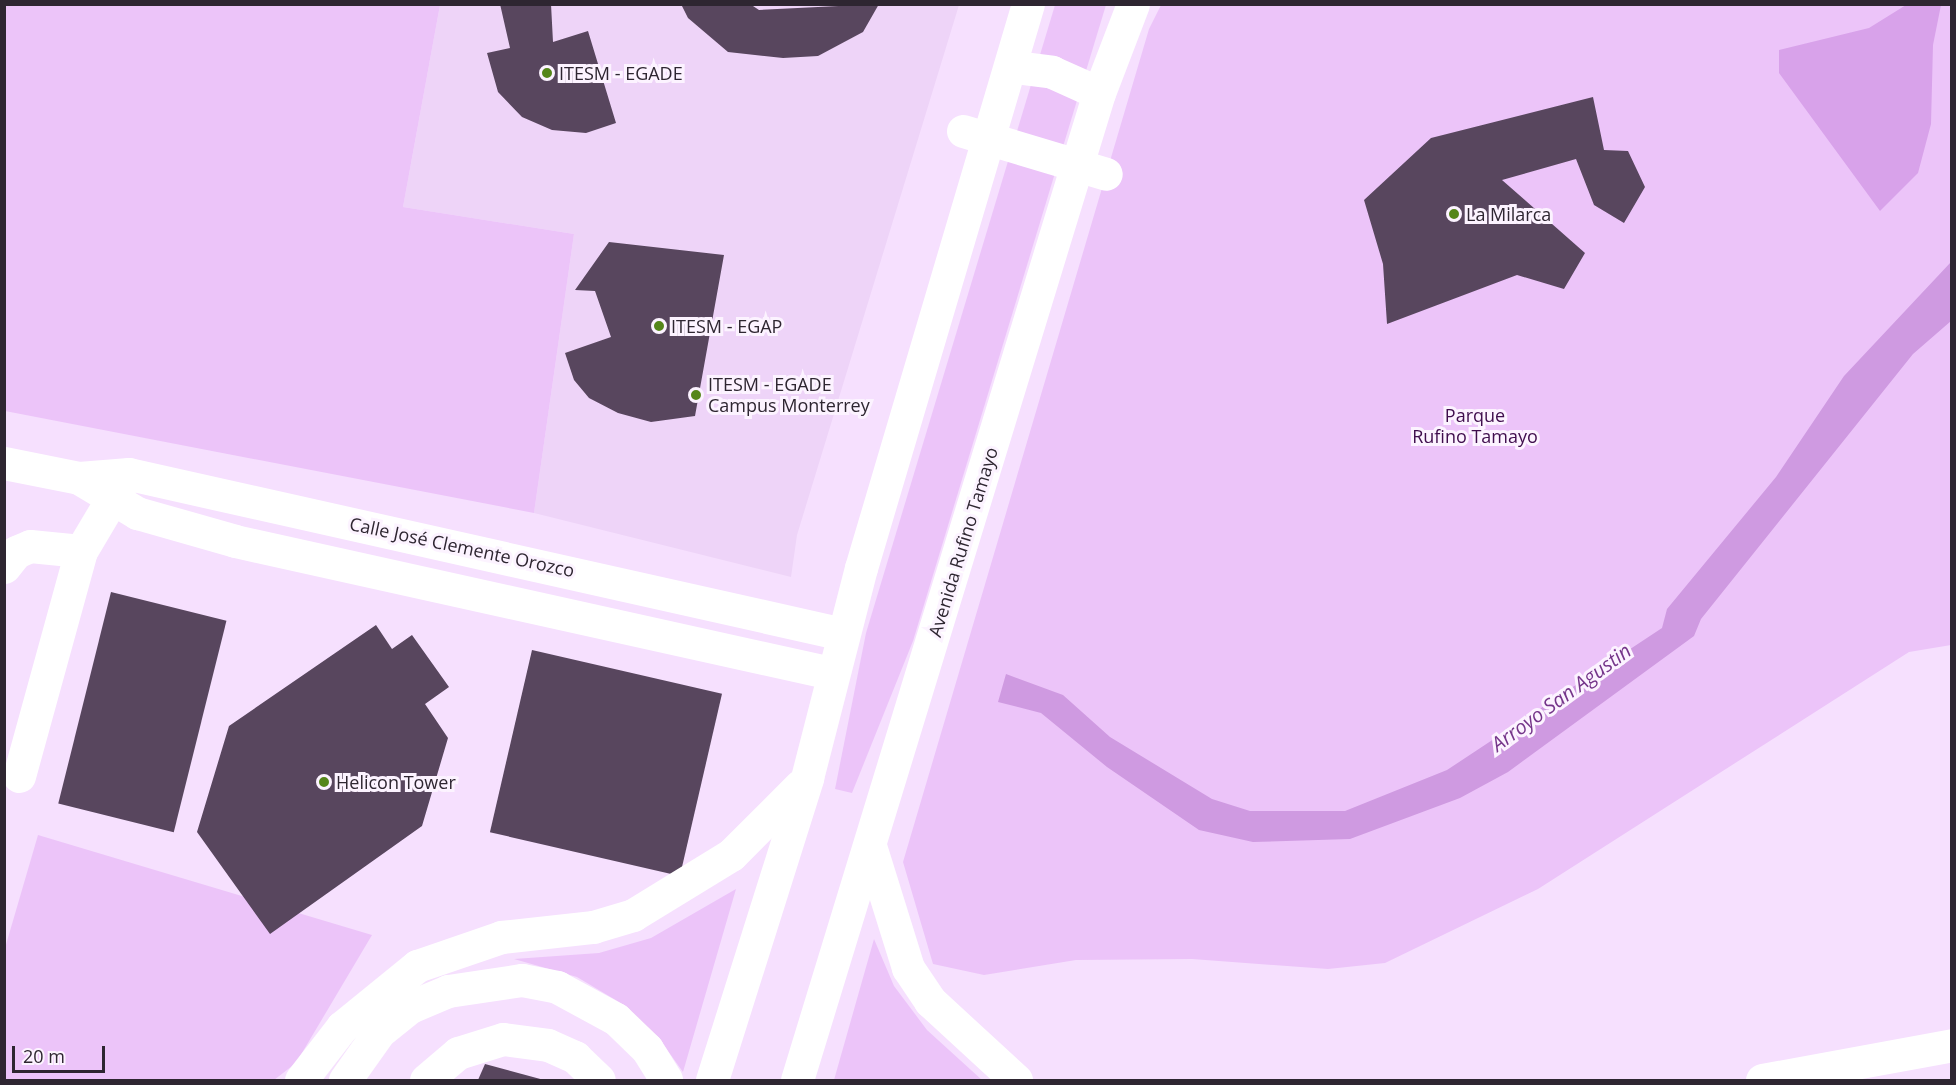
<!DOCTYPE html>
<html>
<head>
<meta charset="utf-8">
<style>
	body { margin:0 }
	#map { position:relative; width:1956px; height:1085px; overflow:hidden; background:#f6e0fe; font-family:"Open Sans",sans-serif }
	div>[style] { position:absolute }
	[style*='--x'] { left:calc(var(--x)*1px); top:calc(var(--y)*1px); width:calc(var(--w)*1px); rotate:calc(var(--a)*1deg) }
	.built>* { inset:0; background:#eed4f8 }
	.green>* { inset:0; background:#ecc4f9 }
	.forest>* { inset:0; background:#d8a2ea }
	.water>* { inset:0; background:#cf9ae1 }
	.building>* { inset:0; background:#58465e; transform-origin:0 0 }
	.minor>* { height:33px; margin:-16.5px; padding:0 16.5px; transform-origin:16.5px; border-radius:16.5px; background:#fff }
	.dots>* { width:16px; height:16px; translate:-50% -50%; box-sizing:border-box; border:3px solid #fcf3ff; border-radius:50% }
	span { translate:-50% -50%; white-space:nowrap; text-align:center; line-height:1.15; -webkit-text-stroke:6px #fcf3ff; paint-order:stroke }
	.poi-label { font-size:18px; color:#2e2631 }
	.left { translate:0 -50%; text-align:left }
	.park-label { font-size:18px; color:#3f0d4d }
	.street-label { font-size:18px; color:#2e2631 }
	.water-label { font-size:20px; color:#75358a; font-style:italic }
	.frame { position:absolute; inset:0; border:6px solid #2e2631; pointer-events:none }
	.scale { position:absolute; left:12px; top:1046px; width:93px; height:27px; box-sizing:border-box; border:3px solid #2e2631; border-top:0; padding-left:8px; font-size:18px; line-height:21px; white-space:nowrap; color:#2e2631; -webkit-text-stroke:4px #fcf3ff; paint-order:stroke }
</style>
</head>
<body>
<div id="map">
	<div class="built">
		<i style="clip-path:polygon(440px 5px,959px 5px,797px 535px,791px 577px,534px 513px,574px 234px,403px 207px)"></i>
	</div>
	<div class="green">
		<i style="clip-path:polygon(4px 5px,440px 5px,403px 207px,574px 234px,534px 513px,5px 411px)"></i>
		<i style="clip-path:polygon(1055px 5px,1106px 5px,913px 641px,852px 793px,835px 789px,866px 633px)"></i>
		<i style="clip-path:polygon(1161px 5px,1951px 5px,1951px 645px,1909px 652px,1538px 889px,1385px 963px,1328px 969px,1192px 959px,1076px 960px,984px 975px,933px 964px,903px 862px,1149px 29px)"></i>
		<i style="clip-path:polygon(38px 835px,372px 935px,296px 1063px,274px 1080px,5px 1080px,5px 948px)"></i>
		<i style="clip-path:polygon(736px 889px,683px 1072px,658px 1037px,624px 1005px,577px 977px,514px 959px,599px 953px,651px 938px)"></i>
		<i style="clip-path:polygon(874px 939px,894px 986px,927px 1030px,982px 1080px,834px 1080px)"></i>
	</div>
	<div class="forest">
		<i style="clip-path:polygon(1906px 5px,1941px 5px,1933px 45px,1931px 124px,1918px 173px,1880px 211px,1779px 73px,1779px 50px,1869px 28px)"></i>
	</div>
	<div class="water">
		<i style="clip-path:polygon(1951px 262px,1951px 321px,1913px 354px,1701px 619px,1694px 636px,1508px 772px,1460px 798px,1350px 839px,1253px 842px,1199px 830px,1107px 767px,1041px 713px,998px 702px,1006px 674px,1063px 695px,1110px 737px,1212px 799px,1250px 811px,1345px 811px,1447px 770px,1662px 628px,1667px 609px,1776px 477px,1844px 376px)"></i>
	</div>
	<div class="building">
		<i style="clip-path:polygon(500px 4px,551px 4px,553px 42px,588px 31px,616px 123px,586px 133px,552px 130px,522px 117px,498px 92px,487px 53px,510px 48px)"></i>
		<i style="clip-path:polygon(681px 4px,750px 4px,759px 10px,879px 4px,863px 32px,818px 56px,783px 58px,728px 52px,688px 18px)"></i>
		<i style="clip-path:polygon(1593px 97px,1604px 150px,1628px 151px,1645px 187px,1624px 223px,1594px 205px,1576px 159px,1502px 180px,1585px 253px,1564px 289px,1517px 275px,1387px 324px,1383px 264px,1364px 200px,1431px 138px)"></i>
		<i style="clip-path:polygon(609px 242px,724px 255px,695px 416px,651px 422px,618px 413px,589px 398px,574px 380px,565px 353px,611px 337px,595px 291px,575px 290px)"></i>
		<i style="left:111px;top:592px;width:119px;height:218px;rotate:14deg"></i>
		<i style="clip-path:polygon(376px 625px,392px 649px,412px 635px,449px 687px,425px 704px,448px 738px,422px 826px,270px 934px,197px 832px,229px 726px)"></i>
		<i style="left:532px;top:650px;width:195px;height:187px;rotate:13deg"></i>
		<i style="clip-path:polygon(485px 1064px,544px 1080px,478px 1080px)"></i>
	</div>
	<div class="minor">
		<i style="--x:1014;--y:67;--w:38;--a:7"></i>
		<i style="--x:1052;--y:72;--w:51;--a:24.1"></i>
		<i style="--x:963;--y:131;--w:149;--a:16.7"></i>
		<i style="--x:4;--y:463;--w:76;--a:11.3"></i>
		<i style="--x:79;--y:478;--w:50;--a:-4.6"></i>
		<i style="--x:129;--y:474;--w:732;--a:12.63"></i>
		<i style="--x:79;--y:478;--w:68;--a:31.1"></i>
		<i style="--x:137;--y:513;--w:102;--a:15.9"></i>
		<i style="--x:235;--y:541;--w:610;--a:12.49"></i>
		<i style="--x:4;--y:567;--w:19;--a:-51"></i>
		<i style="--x:16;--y:552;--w:15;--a:-23"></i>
		<i style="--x:30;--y:546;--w:51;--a:5.6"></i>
		<i style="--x:19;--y:776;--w:233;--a:-74.6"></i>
		<i style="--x:81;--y:551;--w:80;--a:-59.3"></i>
		<i style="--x:871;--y:849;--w:125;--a:72.7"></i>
		<i style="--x:908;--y:968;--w:40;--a:56"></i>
		<i style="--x:930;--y:1001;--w:117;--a:42.6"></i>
		<i style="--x:301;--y:1080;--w:67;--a:-52.3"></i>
		<i style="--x:342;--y:1027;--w:97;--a:-39.1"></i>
		<i style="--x:417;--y:966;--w:89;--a:-19"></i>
		<i style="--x:501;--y:937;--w:93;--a:-6.2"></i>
		<i style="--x:593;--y:927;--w:42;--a:-16.7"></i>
		<i style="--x:633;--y:915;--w:115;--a:-31.5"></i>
		<i style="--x:731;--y:855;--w:98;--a:-45"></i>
		<i style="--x:345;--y:1080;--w:59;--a:-54.7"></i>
		<i style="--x:379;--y:1032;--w:40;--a:-39"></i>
		<i style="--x:410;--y:1007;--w:41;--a:-22.8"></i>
		<i style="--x:448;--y:991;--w:75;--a:-8.5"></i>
		<i style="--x:522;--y:980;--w:36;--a:11"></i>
		<i style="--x:557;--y:987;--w:67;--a:28.5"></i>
		<i style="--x:616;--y:1019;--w:43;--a:44.1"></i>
		<i style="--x:647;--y:1049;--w:36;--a:58"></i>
		<i style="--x:426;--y:1080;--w:42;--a:-40.2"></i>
		<i style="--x:458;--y:1053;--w:47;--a:-17.3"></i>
		<i style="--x:503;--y:1039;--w:45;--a:7.6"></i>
		<i style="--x:548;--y:1045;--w:30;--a:24"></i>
		<i style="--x:575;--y:1057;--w:33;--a:44"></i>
		<i style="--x:712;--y:1080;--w:317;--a:-72.5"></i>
		<i style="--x:807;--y:778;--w:217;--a:-75.6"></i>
		<i style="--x:861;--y:568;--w:588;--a:-73.51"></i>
		<i style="--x:797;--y:1080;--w:1032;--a:-72.99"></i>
		<i style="--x:1099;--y:93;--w:95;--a:-69.1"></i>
		<i style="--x:1762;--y:1080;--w:193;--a:-10.4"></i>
	</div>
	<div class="dots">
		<i style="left:547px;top:73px;background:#55861a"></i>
		<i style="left:1454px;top:214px;background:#55861a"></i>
		<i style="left:659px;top:326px;background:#55861a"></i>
		<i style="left:696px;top:395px;background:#55861a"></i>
		<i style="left:324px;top:782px;background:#55861a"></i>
	</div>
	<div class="poi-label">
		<span class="left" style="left:559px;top:73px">ITESM - EGADE</span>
		<span class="left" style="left:1466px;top:214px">La Milarca</span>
		<span class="left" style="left:671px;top:326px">ITESM - EGAP</span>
		<span class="left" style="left:708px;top:395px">ITESM - EGADE<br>Campus Monterrey</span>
		<span class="left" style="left:336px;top:782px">Helicon Tower</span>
	</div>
	<div class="park-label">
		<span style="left:1475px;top:426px">Parque<br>Rufino Tamayo</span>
	</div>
	<div class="street-label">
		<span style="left:963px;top:542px;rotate:-73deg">Avenida Rufino Tamayo</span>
		<span style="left:462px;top:547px;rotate:12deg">Calle José Clemente Orozco</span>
	</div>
	<div class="water-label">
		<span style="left:1561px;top:697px;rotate:-36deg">Arroyo San Agustin</span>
	</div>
	<div class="frame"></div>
	<div class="scale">20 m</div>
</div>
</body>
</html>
